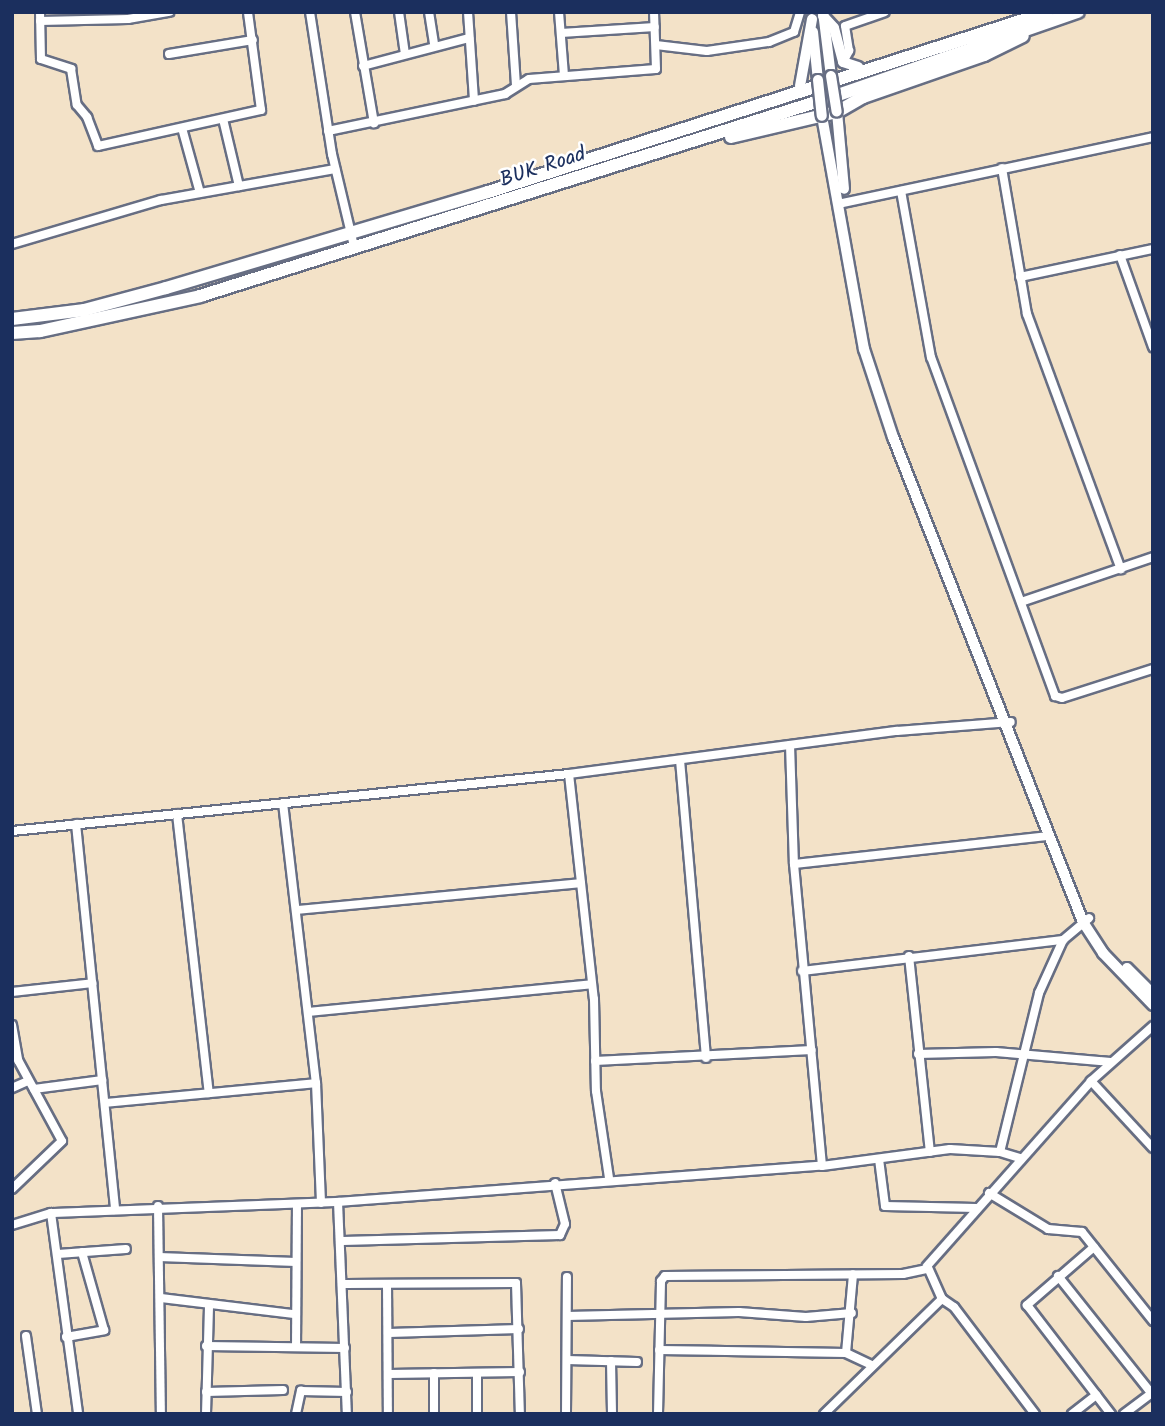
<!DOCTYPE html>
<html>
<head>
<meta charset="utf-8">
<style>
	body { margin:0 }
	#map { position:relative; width:1165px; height:1426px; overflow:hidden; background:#f3e2c8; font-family:Kalam,sans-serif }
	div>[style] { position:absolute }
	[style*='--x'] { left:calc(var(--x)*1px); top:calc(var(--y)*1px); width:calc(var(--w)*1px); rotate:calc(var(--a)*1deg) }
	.roads { filter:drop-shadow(2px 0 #676e83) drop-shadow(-2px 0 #676e83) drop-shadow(0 2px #676e83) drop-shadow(0 -2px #676e83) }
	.minor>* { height:8px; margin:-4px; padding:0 4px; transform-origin:4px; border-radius:4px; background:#fff }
	.secondary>* { height:10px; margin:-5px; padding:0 5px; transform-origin:5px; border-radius:5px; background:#fff }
	.primary>* { height:12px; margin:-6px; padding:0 6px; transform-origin:6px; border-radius:6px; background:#fff }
	.bridges { filter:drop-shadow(2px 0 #676e83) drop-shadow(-2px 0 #676e83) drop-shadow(0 2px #676e83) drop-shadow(0 -2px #676e83) }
	.secondary-bridge>* { height:10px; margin:-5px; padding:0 5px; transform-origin:5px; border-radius:5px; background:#fff }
	span { translate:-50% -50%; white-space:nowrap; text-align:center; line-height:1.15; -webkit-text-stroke:5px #fff; paint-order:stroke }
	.street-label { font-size:21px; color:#1b2f5e }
	.frame { position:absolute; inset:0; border:14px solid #1b2f5e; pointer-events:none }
</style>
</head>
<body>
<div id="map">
	<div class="roads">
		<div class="minor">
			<i style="--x:40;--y:12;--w:47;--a:88.8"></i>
			<i style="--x:41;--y:59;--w:32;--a:18"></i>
			<i style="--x:71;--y:69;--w:36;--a:81"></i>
			<i style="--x:77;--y:105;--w:16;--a:50"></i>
			<i style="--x:87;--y:117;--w:31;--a:69"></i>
			<i style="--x:98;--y:146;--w:167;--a:-12.5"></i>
			<i style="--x:261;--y:110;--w:99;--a:-97.6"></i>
			<i style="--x:310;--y:12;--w:144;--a:81.2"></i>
			<i style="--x:332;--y:154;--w:95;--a:76.6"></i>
			<i style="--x:355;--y:12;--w:113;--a:80.3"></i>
			<i style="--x:399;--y:12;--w:42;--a:81.9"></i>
			<i style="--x:429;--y:12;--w:32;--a:81"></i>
			<i style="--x:468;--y:12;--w:89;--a:86.1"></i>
			<i style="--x:511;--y:12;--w:73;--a:86.1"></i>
			<i style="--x:559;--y:12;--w:63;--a:85.5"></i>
			<i style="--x:40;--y:21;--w:88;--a:-1.3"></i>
			<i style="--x:128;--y:19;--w:42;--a:-9.7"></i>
			<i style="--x:561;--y:33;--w:94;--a:-3.7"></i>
			<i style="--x:656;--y:45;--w:51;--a:6.7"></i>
			<i style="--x:707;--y:51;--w:63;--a:-8.3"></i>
			<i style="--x:769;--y:42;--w:27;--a:-22"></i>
			<i style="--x:794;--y:32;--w:21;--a:-73"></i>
			<i style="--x:169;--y:54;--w:85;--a:-9.5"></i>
			<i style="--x:843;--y:62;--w:13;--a:-61"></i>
			<i style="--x:849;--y:51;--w:25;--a:-99"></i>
			<i style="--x:845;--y:26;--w:42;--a:-19.3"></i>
			<i style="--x:363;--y:66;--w:110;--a:-14.8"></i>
			<i style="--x:223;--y:119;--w:69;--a:76.6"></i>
			<i style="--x:182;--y:128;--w:67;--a:74.5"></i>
			<i style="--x:328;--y:131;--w:181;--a:-11.8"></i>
			<i style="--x:505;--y:94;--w:28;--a:-32"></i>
			<i style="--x:529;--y:79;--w:127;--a:-4.5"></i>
			<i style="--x:656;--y:69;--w:57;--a:-92"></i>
			<i style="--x:1002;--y:168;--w:148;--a:80.3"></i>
			<i style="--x:1027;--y:314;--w:272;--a:69.8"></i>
			<i style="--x:901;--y:191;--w:169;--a:79.8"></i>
			<i style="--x:931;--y:357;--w:361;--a:69.9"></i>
			<i style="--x:1055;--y:696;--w:7;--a:16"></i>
			<i style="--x:1062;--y:698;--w:96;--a:-17.7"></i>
			<i style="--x:838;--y:204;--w:322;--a:-12"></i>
			<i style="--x:12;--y:244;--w:155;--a:-16.5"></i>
			<i style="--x:161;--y:200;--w:177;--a:-10.1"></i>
			<i style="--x:1120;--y:255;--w:98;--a:70.3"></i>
			<i style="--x:1020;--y:277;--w:136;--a:-11.9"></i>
			<i style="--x:1021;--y:602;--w:139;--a:-18.8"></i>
			<i style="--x:790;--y:745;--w:119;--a:88.1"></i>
			<i style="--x:794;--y:864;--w:303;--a:84.7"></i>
			<i style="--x:680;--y:760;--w:299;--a:85"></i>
			<i style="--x:569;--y:774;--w:226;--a:83.7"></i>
			<i style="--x:594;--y:999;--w:92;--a:88.8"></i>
			<i style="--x:596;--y:1091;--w:88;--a:81.5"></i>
			<i style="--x:283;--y:803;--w:282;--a:83.3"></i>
			<i style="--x:316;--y:1083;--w:120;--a:87.6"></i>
			<i style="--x:177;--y:814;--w:281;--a:83.5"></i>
			<i style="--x:76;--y:824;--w:388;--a:84.2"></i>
			<i style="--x:12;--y:831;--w:560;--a:-5.84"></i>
			<i style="--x:569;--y:774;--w:331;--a:-7.5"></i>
			<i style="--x:897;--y:731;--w:114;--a:-4.5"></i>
			<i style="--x:794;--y:864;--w:257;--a:-6.3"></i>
			<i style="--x:297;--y:910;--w:285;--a:-5.4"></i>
			<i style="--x:909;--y:956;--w:197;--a:83.9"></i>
			<i style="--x:802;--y:971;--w:263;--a:-6.8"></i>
			<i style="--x:12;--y:992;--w:81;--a:-6.3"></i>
			<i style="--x:308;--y:1012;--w:285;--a:-5.6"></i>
			<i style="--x:12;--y:1025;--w:36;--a:80"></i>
			<i style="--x:18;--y:1060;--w:92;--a:61.5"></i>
			<i style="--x:62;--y:1141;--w:69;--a:136.2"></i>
			<i style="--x:918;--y:1054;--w:78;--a:-1.5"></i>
			<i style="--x:996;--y:1052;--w:115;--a:5"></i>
			<i style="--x:595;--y:1061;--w:217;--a:-2.9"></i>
			<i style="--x:1091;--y:1081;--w:91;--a:47.2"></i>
			<i style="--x:12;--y:1088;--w:17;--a:-24"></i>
			<i style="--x:34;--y:1089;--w:69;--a:-7.5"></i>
			<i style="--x:105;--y:1103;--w:212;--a:-5.4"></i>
			<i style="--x:1000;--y:1152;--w:164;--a:-76.2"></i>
			<i style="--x:1039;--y:993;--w:58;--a:-65.6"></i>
			<i style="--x:1063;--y:940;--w:34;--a:-40"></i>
			<i style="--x:879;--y:1159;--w:47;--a:82.7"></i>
			<i style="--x:885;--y:1206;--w:91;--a:1.3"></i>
			<i style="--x:989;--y:1193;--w:69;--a:31.4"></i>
			<i style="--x:1048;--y:1229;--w:34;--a:5"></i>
			<i style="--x:1082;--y:1232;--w:114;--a:51.4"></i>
			<i style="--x:338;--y:1202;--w:212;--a:87.6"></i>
			<i style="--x:158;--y:1206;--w:208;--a:89.2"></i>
			<i style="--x:51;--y:1213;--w:203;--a:82.3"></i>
			<i style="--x:12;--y:1225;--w:41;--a:-17.1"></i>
			<i style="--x:51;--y:1213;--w:287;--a:-2.2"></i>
			<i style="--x:338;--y:1202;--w:485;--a:-4.3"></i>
			<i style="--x:822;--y:1166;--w:129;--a:-7.6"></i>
			<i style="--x:950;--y:1149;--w:50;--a:3.4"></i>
			<i style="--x:1000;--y:1152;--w:21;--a:17"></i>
			<i style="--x:343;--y:1241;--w:217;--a:-1.6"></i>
			<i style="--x:560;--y:1235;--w:12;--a:-66"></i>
			<i style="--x:565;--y:1224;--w:42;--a:-103.7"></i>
			<i style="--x:1094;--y:1247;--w:89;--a:139.1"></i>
			<i style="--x:1027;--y:1305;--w:138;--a:52.4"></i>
			<i style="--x:58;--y:1254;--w:68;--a:-4.2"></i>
			<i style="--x:159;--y:1257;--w:137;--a:2.1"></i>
			<i style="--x:1058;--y:1276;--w:149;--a:51.5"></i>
			<i style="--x:345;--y:1284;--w:171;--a:-0.3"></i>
			<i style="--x:516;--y:1283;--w:131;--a:88.3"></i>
			<i style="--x:387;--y:1284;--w:130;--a:89.6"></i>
			<i style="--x:161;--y:1298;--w:134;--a:6.9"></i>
			<i style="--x:567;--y:1316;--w:172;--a:-1.3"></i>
			<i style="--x:739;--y:1312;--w:67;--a:4.3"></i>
			<i style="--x:806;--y:1317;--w:46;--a:-5"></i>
			<i style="--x:389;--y:1333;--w:130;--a:-1.8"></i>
			<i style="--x:26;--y:1336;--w:79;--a:82"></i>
			<i style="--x:66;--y:1337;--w:39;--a:-10"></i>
			<i style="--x:104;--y:1330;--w:81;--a:-105.8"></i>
			<i style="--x:206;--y:1346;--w:139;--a:0.8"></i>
			<i style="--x:296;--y:1347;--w:142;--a:-89.6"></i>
			<i style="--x:659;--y:1350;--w:187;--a:0.9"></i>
			<i style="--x:846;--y:1353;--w:29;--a:25"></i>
			<i style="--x:846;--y:1353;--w:79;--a:-84.9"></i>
			<i style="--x:567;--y:1360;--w:70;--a:1.6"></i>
			<i style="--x:611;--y:1361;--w:53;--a:88.9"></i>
			<i style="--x:389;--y:1374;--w:131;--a:-0.9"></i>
			<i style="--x:206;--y:1392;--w:77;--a:-1.5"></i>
			<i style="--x:206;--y:1414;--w:109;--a:-88.4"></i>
			<i style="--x:296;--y:1414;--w:24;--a:-78"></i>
			<i style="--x:301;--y:1391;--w:46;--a:1.2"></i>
			<i style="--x:434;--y:1414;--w:41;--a:-90"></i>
			<i style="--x:477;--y:1414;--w:40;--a:-90"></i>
			<i style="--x:566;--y:1414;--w:137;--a:-89.6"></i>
			<i style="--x:658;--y:1414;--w:133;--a:-88.7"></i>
			<i style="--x:661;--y:1281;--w:6;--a:-51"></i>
			<i style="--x:665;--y:1276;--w:238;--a:-0.5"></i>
			<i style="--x:903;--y:1274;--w:25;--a:-12"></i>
			<i style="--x:824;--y:1414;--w:165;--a:-44.3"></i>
			<i style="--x:1035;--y:1414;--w:134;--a:-127.1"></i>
			<i style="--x:954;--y:1307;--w:14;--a:-146"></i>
			<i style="--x:942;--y:1299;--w:36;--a:-114"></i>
			<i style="--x:927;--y:1266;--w:247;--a:-48.4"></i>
			<i style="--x:1091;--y:1081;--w:83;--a:-41.6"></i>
			<i style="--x:1072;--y:1414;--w:31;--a:-38"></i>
			<i style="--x:1124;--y:1414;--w:36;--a:-37"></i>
		</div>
		<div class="secondary">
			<i style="--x:823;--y:12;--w:64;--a:82.9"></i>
			<i style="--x:823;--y:16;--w:16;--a:47"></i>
			<i style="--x:834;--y:28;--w:35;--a:75"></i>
			<i style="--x:843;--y:62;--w:16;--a:18"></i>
			<i style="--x:813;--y:32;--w:48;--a:84.1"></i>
			<i style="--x:800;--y:86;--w:68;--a:-79.8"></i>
			<i style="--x:837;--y:112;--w:77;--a:84.8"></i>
			<i style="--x:822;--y:116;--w:237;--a:79.8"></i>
			<i style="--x:864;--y:349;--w:93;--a:71.8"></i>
			<i style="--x:893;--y:437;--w:521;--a:68.61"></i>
			<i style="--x:1083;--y:922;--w:37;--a:57"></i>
			<i style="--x:1103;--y:953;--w:72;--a:46.1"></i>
			<i style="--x:1127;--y:968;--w:37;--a:45"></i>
		</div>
		<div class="primary">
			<i style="--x:731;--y:137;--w:109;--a:-13.3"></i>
			<i style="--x:837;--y:112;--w:30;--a:-30"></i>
			<i style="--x:863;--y:97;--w:128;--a:-19.1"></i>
			<i style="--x:984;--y:55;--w:43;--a:-26"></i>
			<i style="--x:12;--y:319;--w:73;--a:-7.1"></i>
			<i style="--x:84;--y:310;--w:85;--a:-15"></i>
			<i style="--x:166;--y:288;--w:336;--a:-16.6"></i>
			<i style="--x:488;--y:192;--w:588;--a:-17.82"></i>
			<i style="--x:12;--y:333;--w:28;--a:-4"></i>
			<i style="--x:40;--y:331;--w:164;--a:-12.3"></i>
			<i style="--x:200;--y:296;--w:666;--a:-17.48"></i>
			<i style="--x:835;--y:96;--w:257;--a:-19.1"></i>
		</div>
	</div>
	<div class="bridges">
		<div class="secondary-bridge">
			<i style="--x:831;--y:76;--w:36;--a:81"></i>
			<i style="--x:818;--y:80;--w:36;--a:84"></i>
		</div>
	</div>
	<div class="street-label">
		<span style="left:543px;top:168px;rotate:-18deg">BUK Road</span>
	</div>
	<div class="frame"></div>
</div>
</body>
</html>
